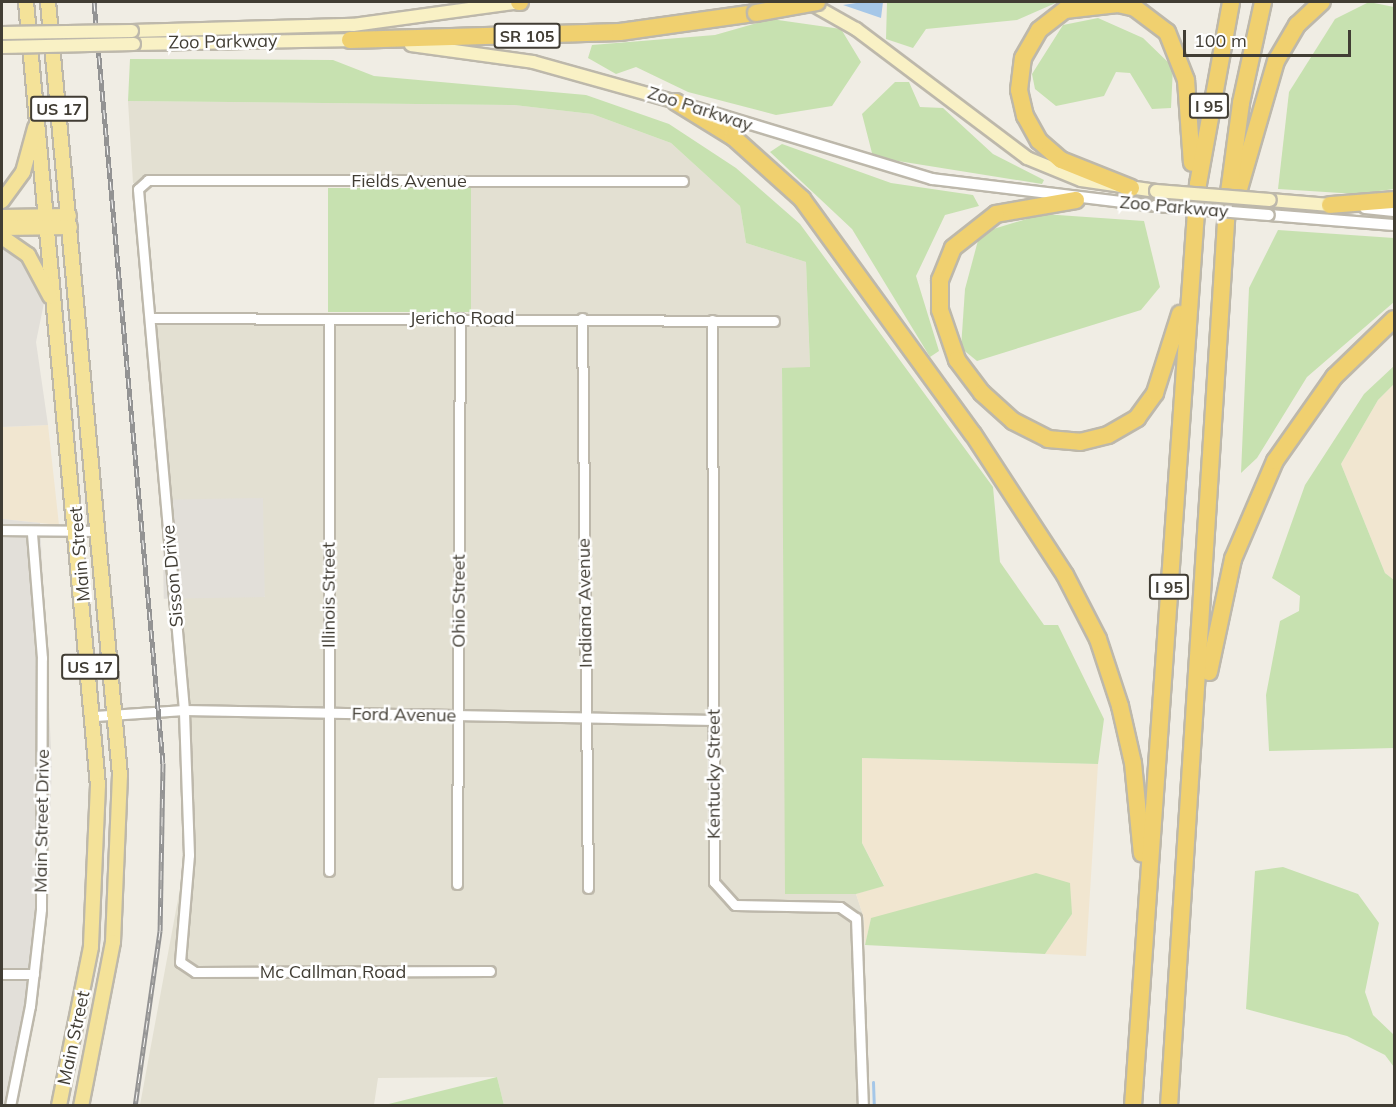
<!DOCTYPE html>
<html>
<head>
<meta charset="utf-8">
<style>
	body { margin:0 }
	#map { position:relative; width:1396px; height:1107px; overflow:hidden; background:#f0ede4; font-family:Mulish,sans-serif }
	div>[style] { position:absolute }
	[style*='--x'] { left:calc(var(--x)*1px); top:calc(var(--y)*1px); width:calc(var(--w)*1px); rotate:calc(var(--a)*1deg) }
	.residential>* { inset:0; background:#e3e0d2 }
	.commercial>* { inset:0; background:#f1e6d0 }
	.industrial>* { inset:0; background:#e2dfd9; transform-origin:0 0 }
	.green>* { inset:0; background:#c7e1b0; transform-origin:0 0 }
	.water>* { inset:0; background:#a5c7e8 }
	.stream>* { height:3px; margin:-1.5px; padding:0 1.5px; transform-origin:1.5px; border-radius:1.5px; background:#a5c7e8 }
	.roads { filter:drop-shadow(2px 0 #bdb8ab) drop-shadow(-2px 0 #bdb8ab) drop-shadow(0 2px #bdb8ab) drop-shadow(0 -2px #bdb8ab) }
	.minor>* { height:9px; margin:-4.5px; padding:0 4.5px; transform-origin:4.5px; border-radius:4.5px; background:#fff }
	.tertiary>* { height:10px; margin:-5px; padding:0 5px; transform-origin:5px; border-radius:5px; background:#fff }
	.secondary>* { height:12px; margin:-6px; padding:0 6px; transform-origin:6px; border-radius:6px; background:#f9f1c5 }
	.primary>* { height:14px; margin:-7px; padding:0 7px; transform-origin:7px; border-radius:7px; background:#f4e299 }
	.motorway>* { height:16px; margin:-8px; padding:0 8px; transform-origin:8px; border-radius:8px; background:#f0d06f }
	.rail>* { height:5px; margin-top:-2.5px; transform-origin:0; background:repeating-linear-gradient(90deg,#fff 0 9px,#939393 0 18px); box-sizing:border-box; border-block:2px solid #939393 }
	.bridges { filter:drop-shadow(2px 0 #bdb8ab) drop-shadow(-2px 0 #bdb8ab) drop-shadow(0 2px #bdb8ab) drop-shadow(0 -2px #bdb8ab) }
	.tertiary-bridge>* { height:10px; margin:-5px; padding:0 5px; transform-origin:5px; border-radius:5px; background:#fff }
	.secondary-bridge>* { height:12px; margin:-6px; padding:0 6px; transform-origin:6px; border-radius:6px; background:#f9f1c5 }
	.motorway-bridge>* { height:16px; margin:-8px; padding:0 8px; transform-origin:8px; border-radius:8px; background:#f0d06f }
	span { translate:-50% -50%; white-space:nowrap; text-align:center; line-height:1.15; -webkit-text-stroke:5px #fff; paint-order:stroke }
	.shield-label span { padding:2px 4px; background:#fff; border:2px solid; border-radius:4px; -webkit-text-stroke-width:0 }
	.shield-label { font-size:16px; color:#413d34; font-weight:700 }
	.street-label { font-size:18px; color:#413d34 }
	.frame { position:absolute; inset:0; border:3px solid #413d34; pointer-events:none }
	.scale { position:absolute; left:1183px; top:30px; width:168px; height:27px; box-sizing:border-box; border:3px solid #413d34; border-top:0; padding-left:8px; font-size:18px; line-height:21px; white-space:nowrap; color:#413d34; -webkit-text-stroke:4px #fff; paint-order:stroke }
</style>
</head>
<body>
<div id="map">
	<div class="residential">
		<i style="clip-path:polygon(128px 101px,514px 105px,592px 114px,671px 143px,740px 206px,746px 243px,806px 262px,810px 368px,782px 368px,786px 894px,856px 894px,864px 918px,868px 1105px,504px 1105px,497px 1077px,378px 1078px,374px 1105px,140px 1105px,186px 856px,170px 595px,265px 597px,162px 500px,145px 314px,468px 313px,471px 189px,133px 183px)"></i>
	</div>
	<div class="commercial">
		<i style="clip-path:polygon(1394px 384px,1394px 580px,1385px 573px,1341px 464px,1378px 400px)"></i>
		<i style="clip-path:polygon(48px 425px,59px 525px,2px 519px,2px 427px)"></i>
		<i style="clip-path:polygon(861px 758px,1098px 764px,1086px 956px,1045px 954px,1072px 914px,871px 918px,865px 945px,864px 918px,856px 894px,884px 885px,862px 843px)"></i>
	</div>
	<div class="industrial">
		<i style="clip-path:polygon(2px 245px,22px 260px,44px 303px,36px 342px,48px 425px,2px 427px)"></i>
		<i style="left:263px;top:498px;width:99px;height:101px;rotate:89deg"></i>
		<i style="clip-path:polygon(2px 519px,40px 523px,52px 769px,43px 967px,18px 1106px,2px 1105px)"></i>
	</div>
	<div class="green">
		<i style="clip-path:polygon(887px 2px,1058px 2px,1017px 20px,926px 29px,913px 48px,886px 39px)"></i>
		<i style="clip-path:polygon(1369px 2px,1394px 7px,1394px 189px,1357px 194px,1278px 189px,1289px 92px,1335px 19px)"></i>
		<i style="clip-path:polygon(1098px 18px,1143px 38px,1173px 67px,1171px 108px,1152px 109px,1130px 73px,1116px 72px,1104px 96px,1056px 106px,1035px 89px,1032px 74px,1063px 25px)"></i>
		<i style="clip-path:polygon(771px 19px,841px 29px,861px 62px,832px 106px,776px 115px,688px 92px,636px 67px,616px 74px,588px 58px,592px 45px,715px 35px)"></i>
		<i style="clip-path:polygon(130px 59px,333px 60px,374px 76px,586px 95px,669px 124px,736px 168px,800px 224px,993px 487px,1000px 562px,1044px 625px,1058px 625px,1104px 719px,1098px 764px,862px 758px,862px 843px,884px 886px,856px 894px,785px 894px,782px 368px,810px 367px,806px 262px,746px 243px,740px 206px,671px 143px,592px 114px,514px 105px,128px 101px)"></i>
		<i style="clip-path:polygon(895px 82px,909px 82px,920px 107px,943px 108px,993px 154px,1044px 180px,1042px 184px,873px 157px,862px 114px)"></i>
		<i style="clip-path:polygon(782px 144px,891px 183px,973px 195px,979px 206px,945px 215px,916px 276px,939px 351px,930px 357px,852px 229px,770px 152px)"></i>
		<i style="left:328px;top:188px;width:143px;height:124px"></i>
		<i style="clip-path:polygon(1043px 214px,1144px 221px,1160px 287px,1141px 310px,977px 361px,961px 348px,965px 289px,980px 233px)"></i>
		<i style="clip-path:polygon(1278px 230px,1394px 238px,1394px 302px,1307px 377px,1257px 458px,1241px 473px,1249px 288px)"></i>
		<i style="clip-path:polygon(1394px 366px,1394px 384px,1378px 400px,1341px 464px,1385px 573px,1394px 580px,1394px 748px,1269px 751px,1266px 695px,1280px 621px,1299px 611px,1300px 596px,1272px 578px,1305px 485px,1364px 394px)"></i>
		<i style="clip-path:polygon(1283px 867px,1358px 894px,1379px 923px,1365px 992px,1373px 1015px,1394px 1035px,1394px 1067px,1385px 1055px,1347px 1036px,1246px 1009px,1255px 871px)"></i>
		<i style="clip-path:polygon(1036px 873px,1070px 883px,1072px 914px,1045px 954px,865px 945px,871px 918px)"></i>
		<i style="left:497px;top:1077px;width:29px;height:120px;rotate:76deg"></i>
	</div>
	<div class="water">
		<i style="clip-path:polygon(883px 2px,881px 18px,843px 5px,863px 2px)"></i>
	</div>
	<div class="stream">
		<i style="--x:873;--y:1082;--w:24;--a:88"></i>
	</div>
	<div class="roads">
		<div class="minor">
			<i style="--x:151;--y:318;--w:623;--a:0.28"></i>
			<i style="--x:582;--y:318;--w:570;--a:89.4"></i>
			<i style="--x:712;--y:320;--w:562;--a:89.8"></i>
			<i style="--x:714;--y:882;--w:31;--a:48"></i>
			<i style="--x:735;--y:905;--w:105;--a:1.1"></i>
			<i style="--x:840;--y:907;--w:19;--a:35"></i>
			<i style="--x:856;--y:918;--w:188;--a:87.9"></i>
			<i style="--x:2;--y:530;--w:97;--a:0.6"></i>
			<i style="--x:95;--y:716;--w:89;--a:-3.9"></i>
			<i style="--x:184;--y:710;--w:530;--a:1.08"></i>
			<i style="--x:329;--y:871;--w:552;--a:-90"></i>
			<i style="--x:457;--y:884;--w:566;--a:-89.7"></i>
			<i style="--x:490;--y:971;--w:295;--a:179.8"></i>
			<i style="--x:195;--y:972;--w:18;--a:-146"></i>
			<i style="--x:180;--y:962;--w:107;--a:-85.2"></i>
			<i style="--x:189;--y:855;--w:145;--a:-92"></i>
			<i style="--x:184;--y:710;--w:523;--a:-95.05"></i>
			<i style="--x:138;--y:189;--w:13;--a:-42"></i>
			<i style="--x:148;--y:180;--w:535;--a:0.11"></i>
			<i style="--x:2;--y:974;--w:32;--a:0"></i>
			<i style="--x:10;--y:1106;--w:102;--a:-78.7"></i>
			<i style="--x:30;--y:1006;--w:98;--a:-83.5"></i>
			<i style="--x:41;--y:909;--w:251;--a:-89.8"></i>
			<i style="--x:42;--y:658;--w:124;--a:-94.6"></i>
		</div>
		<div class="tertiary">
			<i style="--x:694;--y:107;--w:249;--a:16.8"></i>
			<i style="--x:932;--y:179;--w:225;--a:6.9"></i>
			<i style="--x:1365;--y:208;--w:29;--a:6"></i>
			<i style="--x:1269;--y:215;--w:125;--a:4.6"></i>
		</div>
		<div class="secondary">
			<i style="--x:808;--y:2;--w:55;--a:29.4"></i>
			<i style="--x:856;--y:29;--w:214;--a:37"></i>
			<i style="--x:1027;--y:158;--w:58;--a:22.2"></i>
			<i style="--x:1081;--y:180;--w:76;--a:8.3"></i>
			<i style="--x:132;--y:31;--w:221;--a:-1.6"></i>
			<i style="--x:353;--y:25;--w:169;--a:-7.8"></i>
			<i style="--x:134;--y:44;--w:224;--a:-1"></i>
			<i style="--x:411;--y:45;--w:123;--a:7.9"></i>
			<i style="--x:533;--y:62;--w:148;--a:15.6"></i>
			<i style="--x:1270;--y:200;--w:60;--a:4.8"></i>
		</div>
		<div class="primary">
			<i style="--x:26;--y:2;--w:786;--a:84.75"></i>
			<i style="--x:98;--y:785;--w:162;--a:92.5"></i>
			<i style="--x:91;--y:947;--w:162;--a:101.4"></i>
			<i style="--x:48;--y:2;--w:776;--a:84.68"></i>
			<i style="--x:120;--y:775;--w:167;--a:92.4"></i>
			<i style="--x:113;--y:942;--w:167;--a:101"></i>
			<i style="--x:2;--y:201;--w:36;--a:-54"></i>
			<i style="--x:23;--y:172;--w:46;--a:-74.7"></i>
			<i style="--x:2;--y:217;--w:67;--a:-0.9"></i>
			<i style="--x:2;--y:228;--w:68;--a:-0.8"></i>
			<i style="--x:2;--y:237;--w:32;--a:35"></i>
			<i style="--x:28;--y:255;--w:47;--a:61.8"></i>
		</div>
		<div class="motorway">
			<i style="--x:519;--y:2;--w:1;--a:0"></i>
			<i style="--x:350;--y:40;--w:270;--a:-1.7"></i>
			<i style="--x:620;--y:32;--w:137;--a:-8"></i>
			<i style="--x:676;--y:102;--w:67;--a:31.6"></i>
			<i style="--x:733;--y:137;--w:93;--a:41.9"></i>
			<i style="--x:802;--y:199;--w:291;--a:54"></i>
			<i style="--x:973;--y:434;--w:168;--a:56.9"></i>
			<i style="--x:1065;--y:575;--w:72;--a:62.7"></i>
			<i style="--x:1098;--y:639;--w:71;--a:71.8"></i>
			<i style="--x:1120;--y:706;--w:58;--a:77.2"></i>
			<i style="--x:1133;--y:763;--w:91;--a:84.4"></i>
			<i style="--x:1131;--y:188;--w:75;--a:-158.2"></i>
			<i style="--x:1061;--y:160;--w:29;--a:-139"></i>
			<i style="--x:1039;--y:141;--w:29;--a:-119"></i>
			<i style="--x:1025;--y:116;--w:27;--a:-103"></i>
			<i style="--x:1019;--y:90;--w:32;--a:-83"></i>
			<i style="--x:1023;--y:58;--w:32;--a:-60"></i>
			<i style="--x:1039;--y:30;--w:33;--a:-38"></i>
			<i style="--x:1065;--y:10;--w:53;--a:-6.5"></i>
			<i style="--x:1118;--y:4;--w:17;--a:13"></i>
			<i style="--x:1135;--y:8;--w:40;--a:37"></i>
			<i style="--x:1167;--y:32;--w:52;--a:68.4"></i>
			<i style="--x:1186;--y:80;--w:83;--a:85.9"></i>
			<i style="--x:1237;--y:196;--w:141;--a:-73.9"></i>
			<i style="--x:1276;--y:61;--w:42;--a:-59.7"></i>
			<i style="--x:1297;--y:25;--w:34;--a:-43"></i>
			<i style="--x:1076;--y:200;--w:81;--a:170.1"></i>
			<i style="--x:996;--y:214;--w:55;--a:141.7"></i>
			<i style="--x:953;--y:248;--w:35;--a:112"></i>
			<i style="--x:940;--y:280;--w:30;--a:90"></i>
			<i style="--x:940;--y:310;--w:53;--a:71.2"></i>
			<i style="--x:957;--y:360;--w:41;--a:52.9"></i>
			<i style="--x:982;--y:393;--w:42;--a:42.1"></i>
			<i style="--x:1013;--y:421;--w:39;--a:27"></i>
			<i style="--x:1048;--y:439;--w:32;--a:5"></i>
			<i style="--x:1080;--y:442;--w:29;--a:-14"></i>
			<i style="--x:1108;--y:435;--w:34;--a:-30"></i>
			<i style="--x:1137;--y:418;--w:31;--a:-54"></i>
			<i style="--x:1155;--y:393;--w:83;--a:-72.4"></i>
			<i style="--x:1330;--y:205;--w:64;--a:-4.5"></i>
			<i style="--x:1209;--y:672;--w:116;--a:-78"></i>
			<i style="--x:1233;--y:559;--w:107;--a:-66.8"></i>
			<i style="--x:1275;--y:461;--w:103;--a:-54.9"></i>
			<i style="--x:1334;--y:377;--w:83;--a:-44"></i>
			<i style="--x:1133;--y:1106;--w:924;--a:-85.97"></i>
			<i style="--x:1198;--y:184;--w:185;--a:-79.7"></i>
			<i style="--x:1169;--y:1106;--w:901;--a:-86.31"></i>
			<i style="--x:1227;--y:207;--w:105;--a:-82.3"></i>
			<i style="--x:1241;--y:103;--w:103;--a:-77.7"></i>
		</div>
	</div>
	<div class="rail">
		<i style="--x:94;--y:2;--w:764;--a:84.82"></i>
		<i style="--x:163;--y:763;--w:168;--a:91"></i>
		<i style="--x:160;--y:931;--w:177;--a:98.1"></i>
	</div>
	<div class="bridges">
		<div class="tertiary-bridge">
			<i style="--x:1155;--y:206;--w:114;--a:4.5"></i>
		</div>
		<div class="secondary-bridge">
			<i style="--x:2;--y:33;--w:130;--a:-0.9"></i>
			<i style="--x:2;--y:47;--w:132;--a:-1.3"></i>
			<i style="--x:1156;--y:191;--w:114;--a:4.5"></i>
		</div>
		<div class="motorway-bridge">
			<i style="--x:756;--y:13;--w:62;--a:-10.2"></i>
		</div>
	</div>
	<div class="shield-label">
		<span style="left:527px;top:36px">SR 105</span>
		<span style="left:1209px;top:106px">I 95</span>
		<span style="left:59px;top:109px">US 17</span>
		<span style="left:1169px;top:587px">I 95</span>
		<span style="left:90px;top:667px">US 17</span>
	</div>
	<div class="street-label">
		<span style="left:223px;top:42px;rotate:-1deg">Zoo Parkway</span>
		<span style="left:700px;top:109px;rotate:18deg">Zoo Parkway</span>
		<span style="left:409px;top:181px">Fields Avenue</span>
		<span style="left:1174px;top:207px;rotate:5deg">Zoo Parkway</span>
		<span style="left:462px;top:318px">Jericho Road</span>
		<span style="left:80px;top:554px;rotate:-95deg">Main Street</span>
		<span style="left:173px;top:576px;rotate:-95deg">Sisson Drive</span>
		<span style="left:329px;top:595px;rotate:-90deg">Illinois Street</span>
		<span style="left:459px;top:601px;rotate:-90deg">Ohio Street</span>
		<span style="left:585px;top:603px;rotate:-91deg">Indiana Avenue</span>
		<span style="left:404px;top:715px;rotate:1deg">Ford Avenue</span>
		<span style="left:714px;top:774px;rotate:-90deg">Kentucky Street</span>
		<span style="left:42px;top:821px;rotate:-89deg">Main Street Drive</span>
		<span style="left:333px;top:972px">Mc Callman Road</span>
		<span style="left:74px;top:1038px;rotate:-78deg">Main Street</span>
	</div>
	<div class="frame"></div>
	<div class="scale">100 m</div>
</div>
</body>
</html>
